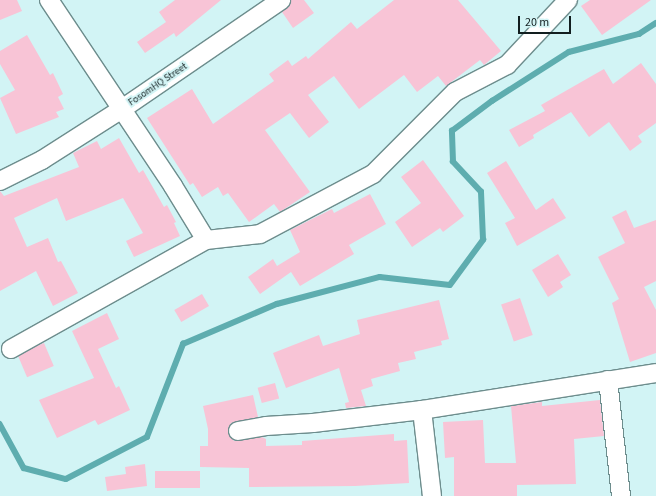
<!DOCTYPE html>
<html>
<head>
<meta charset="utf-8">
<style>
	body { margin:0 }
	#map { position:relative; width:656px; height:496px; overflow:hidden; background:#d2f4f5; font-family:"Source Sans 3",sans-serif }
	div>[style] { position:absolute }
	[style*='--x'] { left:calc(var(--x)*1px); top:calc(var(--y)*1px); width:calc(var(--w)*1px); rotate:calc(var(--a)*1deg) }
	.stream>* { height:5.5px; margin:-2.75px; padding:0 2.75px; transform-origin:2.75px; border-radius:2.75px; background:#5eadaf }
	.building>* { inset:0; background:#f8c4d6; transform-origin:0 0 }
	.roads { filter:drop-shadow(1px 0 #6d8d8d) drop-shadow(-1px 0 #6d8d8d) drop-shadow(0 1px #6d8d8d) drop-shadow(0 -1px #6d8d8d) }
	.minor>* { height:18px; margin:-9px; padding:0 9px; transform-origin:9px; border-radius:9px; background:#fff }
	span { translate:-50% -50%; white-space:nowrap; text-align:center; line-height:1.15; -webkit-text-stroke:4px #d2f4f5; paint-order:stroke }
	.street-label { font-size:10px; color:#121e1f }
	.scale { position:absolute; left:518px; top:16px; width:53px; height:18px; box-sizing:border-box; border:2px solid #121e1f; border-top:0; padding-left:5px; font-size:12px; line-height:14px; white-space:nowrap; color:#121e1f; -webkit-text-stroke:3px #d2f4f5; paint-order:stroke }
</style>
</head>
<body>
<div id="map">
	<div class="stream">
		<i style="--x:0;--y:424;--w:50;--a:61.4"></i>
		<i style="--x:24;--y:468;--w:43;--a:14.7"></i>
		<i style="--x:66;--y:479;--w:91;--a:-27.4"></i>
		<i style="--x:147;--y:437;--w:100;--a:-68.8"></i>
		<i style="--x:183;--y:344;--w:102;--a:-23.1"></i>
		<i style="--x:277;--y:304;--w:106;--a:-14.7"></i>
		<i style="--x:380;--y:277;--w:70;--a:6.5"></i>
		<i style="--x:450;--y:285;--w:56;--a:-53.7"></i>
		<i style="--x:483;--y:240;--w:48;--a:-92.4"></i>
		<i style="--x:481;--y:192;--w:41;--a:-133"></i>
		<i style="--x:453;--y:162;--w:31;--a:-92"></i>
		<i style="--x:452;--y:131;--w:50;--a:-36.9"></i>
		<i style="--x:492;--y:101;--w:91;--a:-32.5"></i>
		<i style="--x:569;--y:52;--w:72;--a:-14.4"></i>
		<i style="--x:639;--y:34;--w:20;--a:-33"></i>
	</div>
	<div class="building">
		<i style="clip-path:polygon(0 0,17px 0,22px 11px,0 20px)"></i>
		<i style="clip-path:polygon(175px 0,221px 0,176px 37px,174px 33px,145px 53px,137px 42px,166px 22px,159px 12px)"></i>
		<i style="clip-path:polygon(291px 0,304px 0,314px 13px,293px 28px,282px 12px,290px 5px)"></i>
		<i style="clip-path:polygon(394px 0,458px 0,501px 51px,484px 65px,480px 60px,446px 86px,438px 76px,417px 92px,404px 75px,359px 109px,334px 76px,308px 95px,329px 122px,309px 138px,290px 113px,265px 130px,310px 192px,280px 212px,274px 204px,249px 222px,228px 193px,223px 196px,218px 187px,202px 197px,193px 183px,190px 185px,147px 118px,192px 89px,213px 124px,274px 81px,269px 74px,288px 60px,292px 66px,306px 56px,308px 59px,351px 22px,357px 29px)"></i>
		<i style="clip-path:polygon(590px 0,651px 0,602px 35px,581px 6px)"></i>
		<i style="clip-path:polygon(27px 35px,50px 75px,53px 73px,63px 94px,58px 97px,64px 109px,56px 112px,59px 117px,16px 134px,0 98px,15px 90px,0 64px,0 51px)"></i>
		<i style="clip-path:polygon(641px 63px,656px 84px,656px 123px,638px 136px,642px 142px,630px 151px,609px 122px,589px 137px,571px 112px,533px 135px,534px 138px,519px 147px,509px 130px,545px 111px,541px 105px,604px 69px,613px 84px)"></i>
		<i style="clip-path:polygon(119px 138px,139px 173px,143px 170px,164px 207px,167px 205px,176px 222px,174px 223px,180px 236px,134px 257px,126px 241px,143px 233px,123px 198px,66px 221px,57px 198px,14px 218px,27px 247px,48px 238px,58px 262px,61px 261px,78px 293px,53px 306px,36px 271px,0 291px,0 191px,4px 196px,79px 167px,73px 153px,97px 141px,101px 149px)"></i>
		<i style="clip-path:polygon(423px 160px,464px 216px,443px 232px,440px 228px,412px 247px,395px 222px,421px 203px,401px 177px)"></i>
		<i style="clip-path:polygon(506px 161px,536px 210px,553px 198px,566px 218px,517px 246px,505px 223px,515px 218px,487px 173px)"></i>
		<i style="clip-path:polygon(370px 194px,386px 224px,349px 245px,354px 254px,300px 286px,291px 272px,260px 294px,248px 277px,273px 259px,277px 266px,300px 252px,290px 230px,332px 209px,334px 213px)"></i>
		<i style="clip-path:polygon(626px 210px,634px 228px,656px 220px,656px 281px,644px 287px,656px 310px,656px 353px,630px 362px,612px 303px,619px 299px,598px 257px,625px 243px,612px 217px)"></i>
		<i style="clip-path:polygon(558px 254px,571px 275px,560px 282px,563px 287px,548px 297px,532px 270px)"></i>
		<i style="left:202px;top:294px;width:14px;height:32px;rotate:60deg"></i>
		<i style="left:520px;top:298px;width:39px;height:20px;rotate:71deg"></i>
		<i style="clip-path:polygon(439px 300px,449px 339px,441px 341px,442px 345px,414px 352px,416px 359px,398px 363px,400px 371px,371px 379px,373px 386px,361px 390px,366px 406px,346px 408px,345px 403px,349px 402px,339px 368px,286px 388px,273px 353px,319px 335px,323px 346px,360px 334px,357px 320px)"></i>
		<i style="clip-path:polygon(107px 313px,119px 339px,98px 349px,116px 388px,119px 386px,130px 410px,98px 425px,95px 420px,57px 438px,39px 400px,94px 378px,72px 331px)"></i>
		<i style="left:44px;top:343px;width:25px;height:29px;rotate:67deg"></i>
		<i style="left:275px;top:383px;width:16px;height:18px;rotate:75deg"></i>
		<i style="clip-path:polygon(253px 395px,258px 417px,231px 423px,228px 433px,234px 441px,262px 437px,266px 439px,266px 446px,302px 445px,302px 441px,394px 434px,394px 441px,407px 440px,409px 483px,355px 486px,249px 487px,249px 468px,200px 467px,200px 446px,208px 446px,208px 429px,203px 406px)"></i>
		<i style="clip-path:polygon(600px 400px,604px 436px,574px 439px,576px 484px,517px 485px,517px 496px,454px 496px,454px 457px,445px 458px,443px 422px,483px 420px,485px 463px,516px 463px,511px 406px,542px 402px,542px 406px)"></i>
		<i style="clip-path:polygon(145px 464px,147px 486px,107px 491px,105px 477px,126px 474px,125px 467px)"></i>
		<i style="left:200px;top:471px;width:17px;height:45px;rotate:90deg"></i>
	</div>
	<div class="roads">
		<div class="minor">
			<i style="--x:49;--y:0;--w:224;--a:56.3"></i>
			<i style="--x:173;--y:186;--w:63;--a:58.6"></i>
			<i style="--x:0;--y:181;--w:47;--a:-26.6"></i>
			<i style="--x:42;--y:160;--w:95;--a:-32.5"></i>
			<i style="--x:122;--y:109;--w:193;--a:-34.4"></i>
			<i style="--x:11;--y:349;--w:223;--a:-29.2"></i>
			<i style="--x:206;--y:240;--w:54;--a:-6.3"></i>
			<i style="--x:260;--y:234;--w:128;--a:-28"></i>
			<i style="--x:373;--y:174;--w:116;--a:-45"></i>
			<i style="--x:455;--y:92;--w:59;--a:-27.4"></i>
			<i style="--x:507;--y:65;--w:89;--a:-46.8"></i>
			<i style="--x:608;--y:380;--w:117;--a:83.6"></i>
			<i style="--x:422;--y:410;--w:87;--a:83.4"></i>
			<i style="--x:238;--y:431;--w:28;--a:-10"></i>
			<i style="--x:266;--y:426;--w:47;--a:-3.7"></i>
			<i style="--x:313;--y:423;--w:110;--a:-6.8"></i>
			<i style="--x:422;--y:410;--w:237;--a:-9"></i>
		</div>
	</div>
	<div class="street-label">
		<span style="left:158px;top:85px;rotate:-34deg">FosomHQ Street</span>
	</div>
	<div class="scale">20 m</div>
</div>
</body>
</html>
